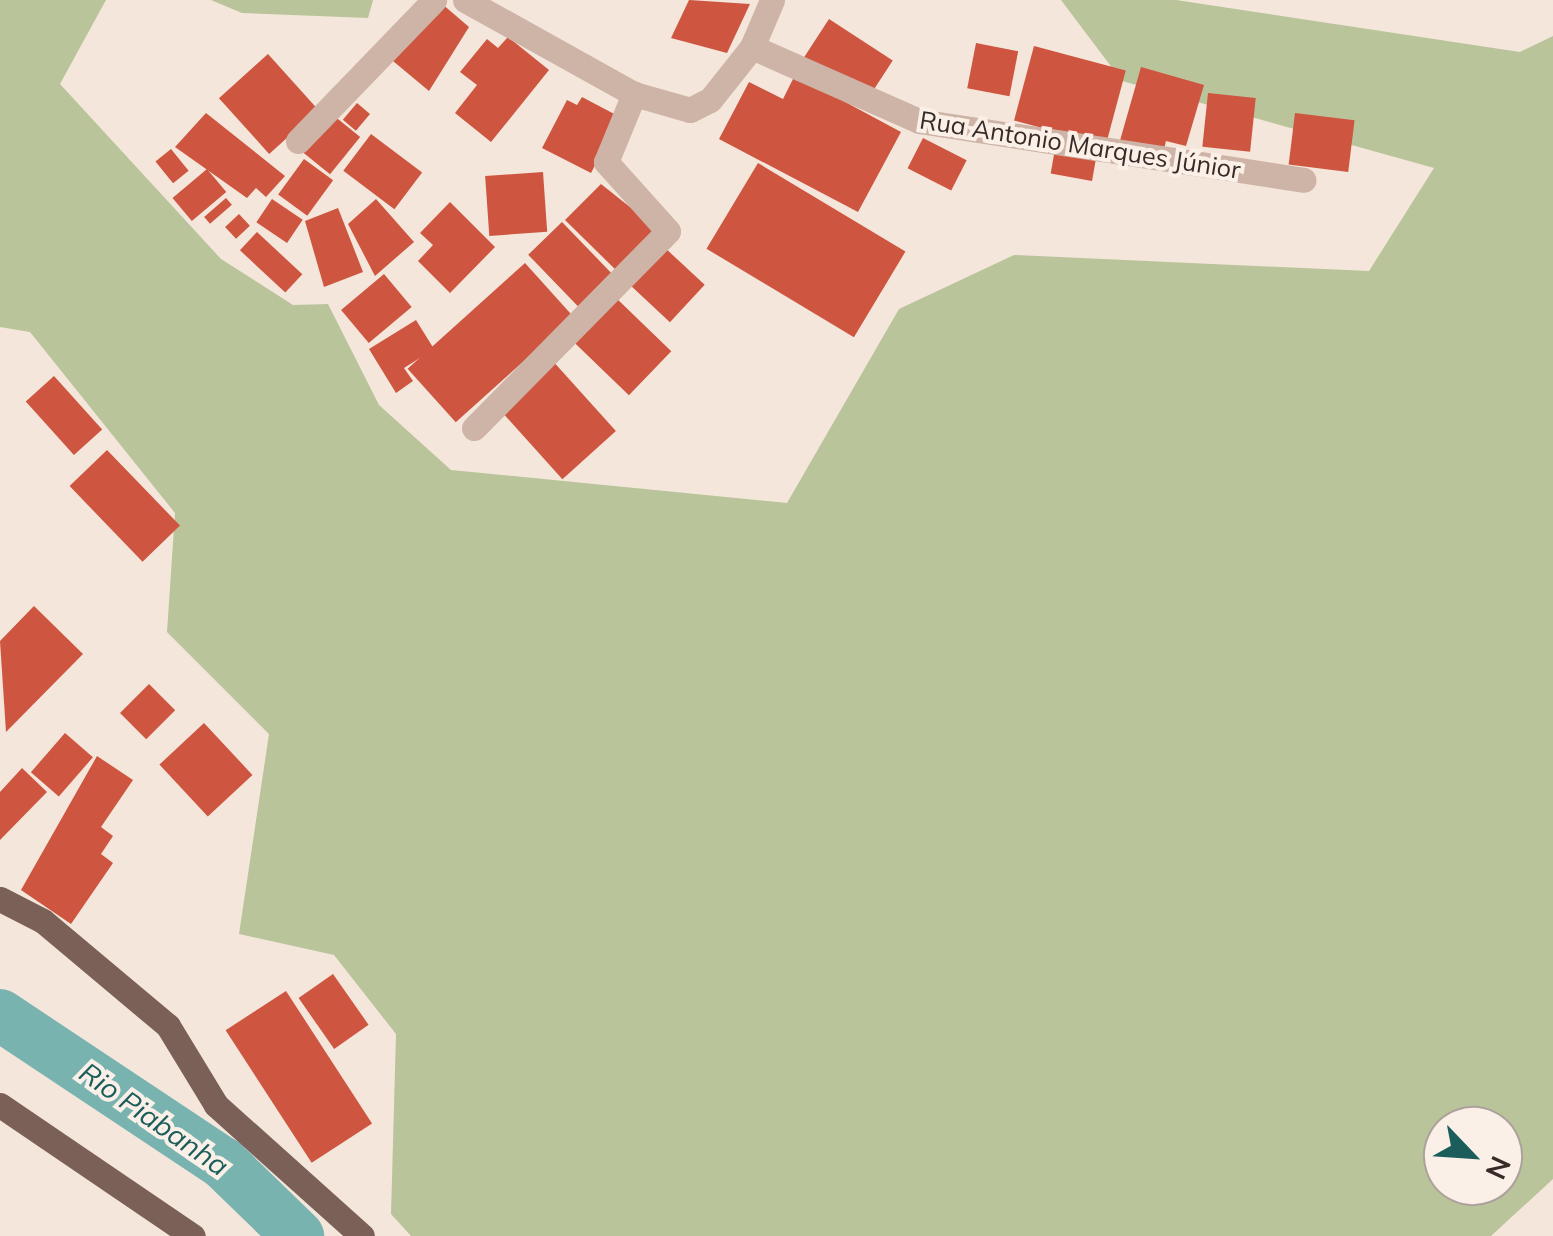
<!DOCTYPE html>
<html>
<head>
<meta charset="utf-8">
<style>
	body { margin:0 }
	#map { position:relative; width:1553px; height:1236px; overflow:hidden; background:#f4e6db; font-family:Mulish,sans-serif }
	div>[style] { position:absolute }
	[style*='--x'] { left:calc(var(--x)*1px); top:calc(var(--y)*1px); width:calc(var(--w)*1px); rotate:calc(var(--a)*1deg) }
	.green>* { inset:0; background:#b9c49a }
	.river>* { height:52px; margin:-26px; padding:0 26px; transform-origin:26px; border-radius:26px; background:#78b3b0 }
	.building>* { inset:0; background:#ce553f; transform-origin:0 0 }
	.minor>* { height:25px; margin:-12.5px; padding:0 12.5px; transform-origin:12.5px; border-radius:12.5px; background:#cdb4a6 }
	.major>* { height:25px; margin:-12.5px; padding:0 12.5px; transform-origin:12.5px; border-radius:12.5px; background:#7b6057 }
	span { translate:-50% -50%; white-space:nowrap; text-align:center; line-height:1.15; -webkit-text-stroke:8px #fbf0e8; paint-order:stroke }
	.street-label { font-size:25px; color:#382b27 }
	.water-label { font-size:28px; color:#1a5d5b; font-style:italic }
	.north { position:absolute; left:1423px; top:1106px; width:100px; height:100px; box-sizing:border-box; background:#fbf0e8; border:2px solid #ada19b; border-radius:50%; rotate:115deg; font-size:28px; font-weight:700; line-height:40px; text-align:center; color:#382b27 }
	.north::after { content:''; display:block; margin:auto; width:35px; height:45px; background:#1a5d5b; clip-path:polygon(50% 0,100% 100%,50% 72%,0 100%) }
</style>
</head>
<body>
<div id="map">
	<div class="green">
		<i style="clip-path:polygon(evenodd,0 0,106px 0,60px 84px,221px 259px,293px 305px,328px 304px,379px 405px,451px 470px,787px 503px,899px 309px,1014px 255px,1369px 271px,1434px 168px,1122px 81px,1061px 0,1176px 0,1520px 52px,1553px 36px,1553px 1179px,1491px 1236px,411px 1236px,391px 1214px,396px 1034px,334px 955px,239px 934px,269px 734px,167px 632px,175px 513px,30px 332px,0 327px,0 0,1443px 1126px,1503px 1126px,1503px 1186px,1443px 1186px,1443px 1126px)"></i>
		<i style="clip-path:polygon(211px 0,373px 0,368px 18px,242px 13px)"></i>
	</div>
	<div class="river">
		<i style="--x:0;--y:1015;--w:268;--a:33.6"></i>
		<i style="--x:223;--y:1163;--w:105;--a:44.2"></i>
	</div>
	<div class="building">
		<i style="clip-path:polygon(689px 0,750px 4px,727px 53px,671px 38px)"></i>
		<i style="clip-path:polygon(441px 3px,469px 27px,429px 91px,393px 61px)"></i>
		<i style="left:829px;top:19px;width:76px;height:46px;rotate:33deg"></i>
		<i style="clip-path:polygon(508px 37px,549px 70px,491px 142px,455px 113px,477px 85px,460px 72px,487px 39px,498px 48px)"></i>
		<i style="left:976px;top:43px;width:43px;height:46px;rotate:11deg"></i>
		<i style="left:1034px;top:46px;width:95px;height:77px;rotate:15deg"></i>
		<i style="left:268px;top:54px;width:75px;height:66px;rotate:48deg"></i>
		<i style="clip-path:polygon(1141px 67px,1204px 85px,1186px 146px,1166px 141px,1162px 157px,1119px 144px)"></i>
		<i style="clip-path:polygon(795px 75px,901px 132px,858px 212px,719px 139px,749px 82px,783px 99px)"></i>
		<i style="left:1208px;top:93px;width:48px;height:54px;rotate:6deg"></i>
		<i style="clip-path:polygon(582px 97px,620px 117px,591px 173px,542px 148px,567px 100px,577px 105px)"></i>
		<i style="left:357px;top:103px;width:17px;height:22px;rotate:40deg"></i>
		<i style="clip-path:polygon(206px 113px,285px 176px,266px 197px,256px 188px,247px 198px,175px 147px)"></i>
		<i style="left:1295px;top:113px;width:60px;height:52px;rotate:7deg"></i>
		<i style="left:333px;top:115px;width:35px;height:48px;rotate:39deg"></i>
		<i style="left:371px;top:134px;width:64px;height:46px;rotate:37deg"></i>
		<i style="left:923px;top:138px;width:49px;height:34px;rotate:27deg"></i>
		<i style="left:171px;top:149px;width:28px;height:20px;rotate:51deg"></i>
		<i style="left:1055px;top:149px;width:42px;height:25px;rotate:10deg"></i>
		<i style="left:304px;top:159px;width:36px;height:44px;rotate:36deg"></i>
		<i style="left:758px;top:163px;width:172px;height:100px;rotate:31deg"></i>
		<i style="left:207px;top:169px;width:30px;height:45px;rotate:50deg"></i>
		<i style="left:543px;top:172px;width:60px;height:58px;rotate:86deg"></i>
		<i style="clip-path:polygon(601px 184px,660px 231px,619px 273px,565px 220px)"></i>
		<i style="left:226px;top:198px;width:9px;height:29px;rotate:49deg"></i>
		<i style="left:272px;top:199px;width:37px;height:28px;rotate:34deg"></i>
		<i style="clip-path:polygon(376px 199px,414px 242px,375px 276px,348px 224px)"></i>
		<i style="clip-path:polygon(450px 202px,495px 247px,450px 293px,418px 261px,433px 245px,420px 233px)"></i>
		<i style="clip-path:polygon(338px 208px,363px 272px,324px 287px,305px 221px)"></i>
		<i style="left:239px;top:214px;width:16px;height:19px;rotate:47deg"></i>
		<i style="left:562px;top:222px;width:74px;height:47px;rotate:46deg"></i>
		<i style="left:257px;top:232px;width:62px;height:25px;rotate:43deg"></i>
		<i style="left:663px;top:246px;width:57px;height:51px;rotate:43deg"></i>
		<i style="left:525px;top:263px;width:72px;height:158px;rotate:48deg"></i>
		<i style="left:384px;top:274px;width:43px;height:56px;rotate:50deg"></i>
		<i style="left:613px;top:295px;width:81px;height:61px;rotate:44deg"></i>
		<i style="clip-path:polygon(416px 320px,434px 349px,404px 368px,413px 381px,396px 393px,369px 349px)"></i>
		<i style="left:551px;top:359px;width:97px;height:72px;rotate:48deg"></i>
		<i style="left:54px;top:376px;width:72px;height:38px;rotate:48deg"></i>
		<i style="left:107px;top:450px;width:105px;height:52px;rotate:46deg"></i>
		<i style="clip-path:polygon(34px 606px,83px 654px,6px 732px,0 641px)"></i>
		<i style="left:149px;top:684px;width:37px;height:41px;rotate:45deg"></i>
		<i style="left:204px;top:723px;width:71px;height:61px;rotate:47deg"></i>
		<i style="left:65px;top:733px;width:37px;height:52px;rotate:41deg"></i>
		<i style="clip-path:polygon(97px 756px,133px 780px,101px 827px,113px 836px,101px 854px,113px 863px,71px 924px,21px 890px)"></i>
		<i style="clip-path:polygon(22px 768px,47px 792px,0 840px,0 792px)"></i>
		<i style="left:333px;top:974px;width:62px;height:42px;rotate:55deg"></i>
		<i style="left:286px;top:991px;width:158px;height:72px;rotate:57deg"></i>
	</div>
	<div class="minor">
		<i style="--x:465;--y:0;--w:193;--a:29.1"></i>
		<i style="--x:634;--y:94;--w:58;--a:15.9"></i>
		<i style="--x:690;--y:110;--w:22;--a:-27"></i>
		<i style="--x:710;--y:100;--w:68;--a:-51.6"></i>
		<i style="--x:752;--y:47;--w:51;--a:-66.9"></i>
		<i style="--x:752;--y:47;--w:183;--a:23.9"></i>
		<i style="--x:919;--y:121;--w:389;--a:8.7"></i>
		<i style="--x:298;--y:141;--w:196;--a:-46"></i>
		<i style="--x:474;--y:428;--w:276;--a:-45.4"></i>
		<i style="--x:668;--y:231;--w:93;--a:-131.9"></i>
		<i style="--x:606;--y:162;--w:74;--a:-67.6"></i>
	</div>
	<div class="major">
		<i style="--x:0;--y:899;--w:48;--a:27.1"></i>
		<i style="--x:43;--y:921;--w:163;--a:40"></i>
		<i style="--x:168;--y:1026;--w:92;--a:58.7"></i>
		<i style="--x:216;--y:1105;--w:196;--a:41.9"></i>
		<i style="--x:0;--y:1105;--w:233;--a:34.2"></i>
	</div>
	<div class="street-label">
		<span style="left:1080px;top:145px;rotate:9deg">Rua Antonio Marques Júnior</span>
	</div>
	<div class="water-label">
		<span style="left:154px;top:1119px;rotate:35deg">Rio Piabanha</span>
	</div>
	<div class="north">N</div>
</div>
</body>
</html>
